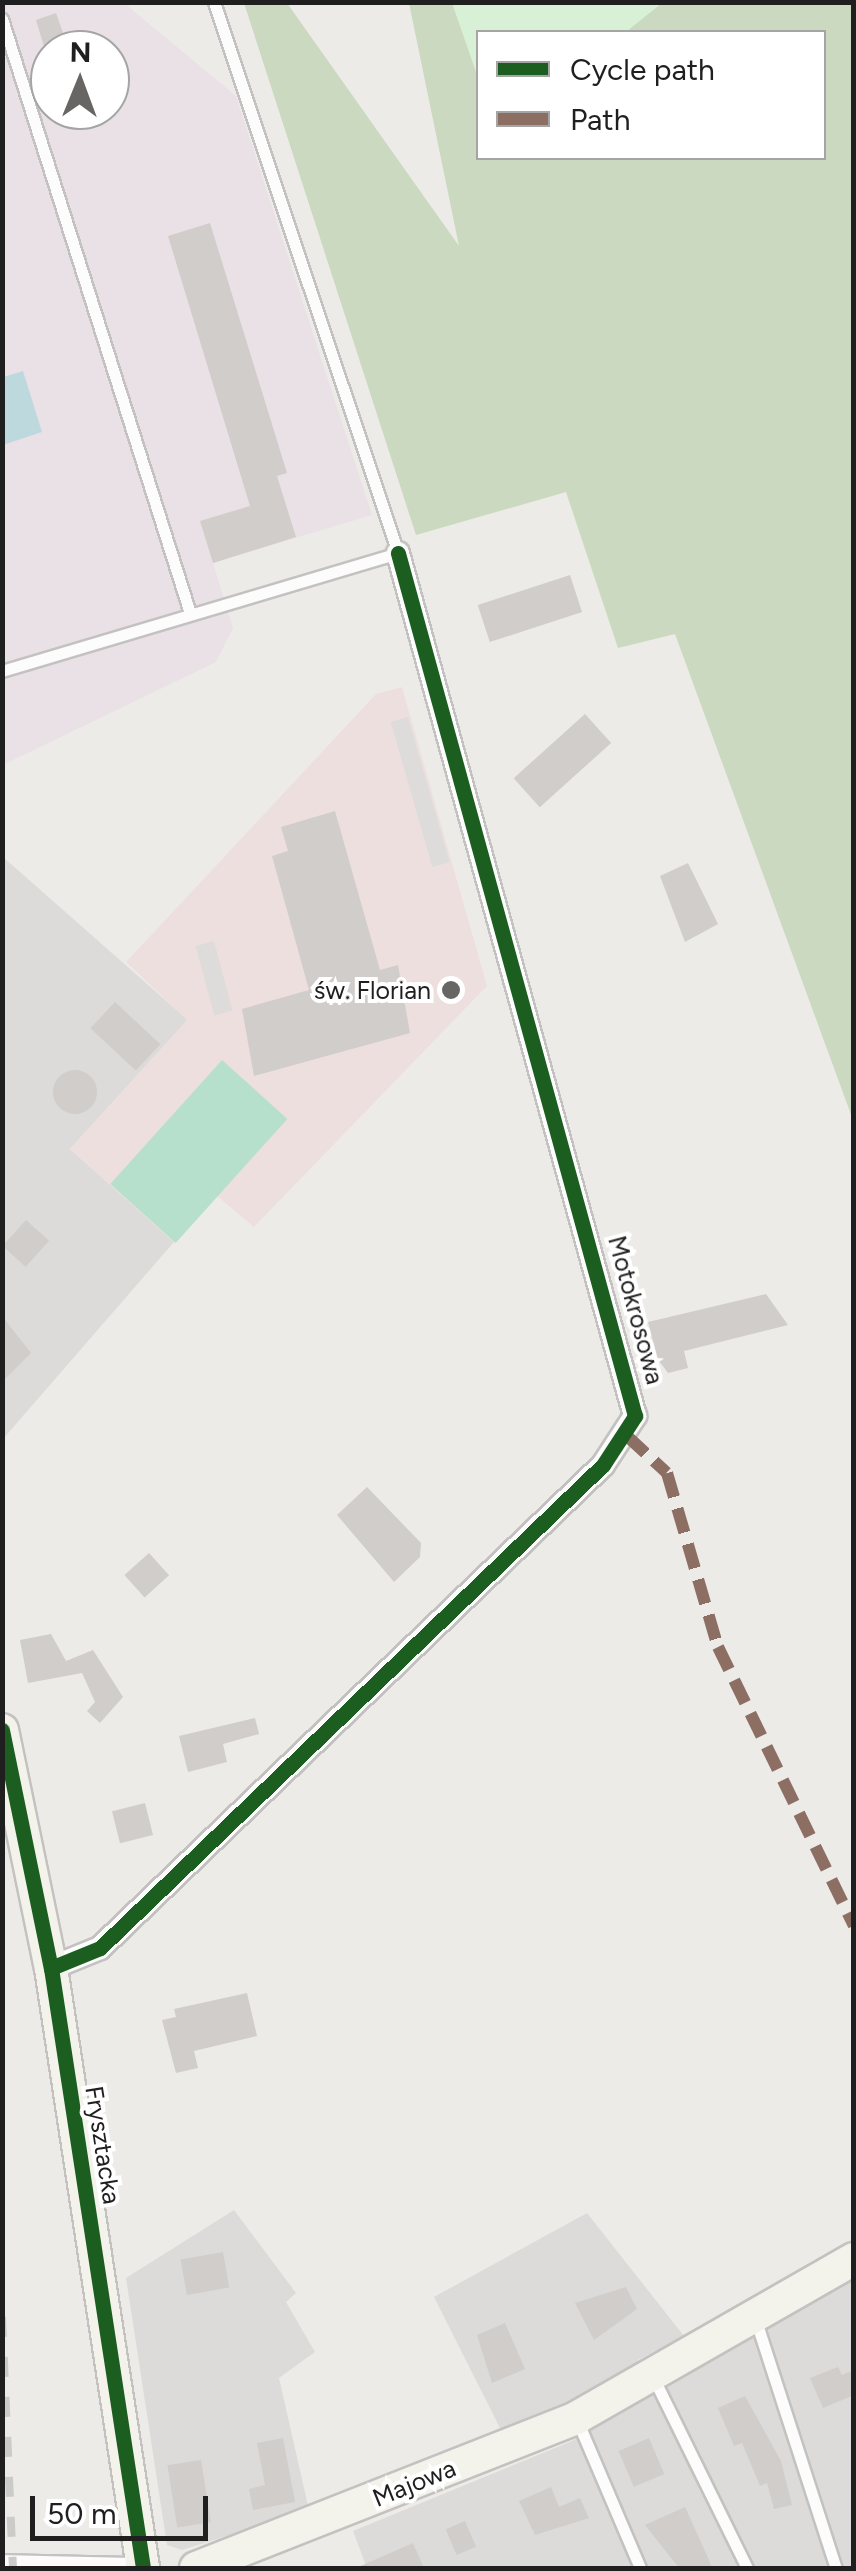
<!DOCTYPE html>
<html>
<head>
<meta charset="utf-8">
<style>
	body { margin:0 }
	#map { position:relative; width:856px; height:2571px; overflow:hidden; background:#edebe8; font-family:Figtree,sans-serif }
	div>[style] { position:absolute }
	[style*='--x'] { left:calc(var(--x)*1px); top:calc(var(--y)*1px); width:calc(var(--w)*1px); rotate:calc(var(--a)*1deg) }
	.residential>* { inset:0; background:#dcdbd9 }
	.commercial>* { inset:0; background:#eedfdf }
	.industrial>* { inset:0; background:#eae1e6 }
	.forest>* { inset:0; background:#cad9bf }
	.park>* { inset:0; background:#d8f0d6 }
	.pitch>* { inset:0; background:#b7e0cc; transform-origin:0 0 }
	.parking>* { inset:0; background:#dddcdb; transform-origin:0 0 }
	.water>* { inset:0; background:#bed9de }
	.building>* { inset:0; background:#d0cdcb; transform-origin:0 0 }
	.round { border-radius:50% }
	.roads { filter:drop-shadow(2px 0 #c3c2c0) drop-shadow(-2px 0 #c3c2c0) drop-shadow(0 2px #c3c2c0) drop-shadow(0 -2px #c3c2c0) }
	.lane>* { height:11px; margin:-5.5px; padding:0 5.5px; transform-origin:5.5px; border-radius:5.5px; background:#fcfcfc }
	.street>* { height:22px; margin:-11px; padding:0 11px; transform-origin:11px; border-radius:11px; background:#fcfcfc }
	.secondary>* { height:32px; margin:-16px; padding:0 16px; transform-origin:16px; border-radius:16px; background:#f3f3eb }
	.rail>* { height:8px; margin-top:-4px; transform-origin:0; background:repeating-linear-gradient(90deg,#cbcbca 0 20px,transparent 0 40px) }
	.quiet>* { height:12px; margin-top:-6px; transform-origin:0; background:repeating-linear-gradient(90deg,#8d6e63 0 25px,transparent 0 37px) }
	.cycleway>* { height:15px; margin:-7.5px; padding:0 7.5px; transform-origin:7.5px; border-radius:7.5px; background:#1b5e20 }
	.dots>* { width:28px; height:28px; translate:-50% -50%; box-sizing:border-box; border:5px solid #fff; border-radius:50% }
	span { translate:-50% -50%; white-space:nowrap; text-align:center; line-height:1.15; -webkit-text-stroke:8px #fff; paint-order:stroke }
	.poi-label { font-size:25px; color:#1f1f1f }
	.right { translate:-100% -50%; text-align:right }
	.street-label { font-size:25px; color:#1f1f1f }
	.frame { position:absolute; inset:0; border:5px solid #1f1f1f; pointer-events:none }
	.legend { position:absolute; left:476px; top:30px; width:350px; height:130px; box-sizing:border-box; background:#fff; border:2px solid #a5a5a5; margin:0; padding:12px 18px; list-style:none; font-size:30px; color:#1f1f1f }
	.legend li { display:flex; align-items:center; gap:20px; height:50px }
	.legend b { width:50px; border:2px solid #a5a5a5 }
	.north { position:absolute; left:30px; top:30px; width:100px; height:100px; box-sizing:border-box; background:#fff; border:2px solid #a5a5a5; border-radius:50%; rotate:1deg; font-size:28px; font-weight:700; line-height:40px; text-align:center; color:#1f1f1f }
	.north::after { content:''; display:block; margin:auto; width:35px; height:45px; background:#676665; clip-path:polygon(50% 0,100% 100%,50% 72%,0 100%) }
	.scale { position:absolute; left:30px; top:2496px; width:178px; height:45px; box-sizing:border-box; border:5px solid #1f1f1f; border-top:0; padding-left:12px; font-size:30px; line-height:35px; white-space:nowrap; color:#1f1f1f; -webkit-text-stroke:8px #fff; paint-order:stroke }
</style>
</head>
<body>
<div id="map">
	<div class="residential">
		<i style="clip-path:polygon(3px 857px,188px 1020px,70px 1149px,174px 1242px,3px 1439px)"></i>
		<i style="clip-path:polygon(234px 2210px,296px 2293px,286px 2302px,315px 2352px,279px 2378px,309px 2510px,182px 2550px,167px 2545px,126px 2278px)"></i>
		<i style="clip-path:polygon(587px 2213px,684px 2336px,638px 2360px,641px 2367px,502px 2432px,434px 2297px)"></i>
		<i style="clip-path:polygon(853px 2271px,853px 2568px,367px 2568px,353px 2531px,572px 2441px)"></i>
	</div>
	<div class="commercial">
		<i style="clip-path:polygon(402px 687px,487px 986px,254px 1227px,217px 1196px,174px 1242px,70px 1149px,187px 1020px,126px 962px,376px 694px)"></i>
	</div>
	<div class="industrial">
		<i style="clip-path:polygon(evenodd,3px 3px,124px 3px,236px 96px,372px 515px,213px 563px,233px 628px,216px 662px,3px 765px,3px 3px,50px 50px,110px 50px,110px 110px,50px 110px,50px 50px)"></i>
	</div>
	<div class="forest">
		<i style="clip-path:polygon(evenodd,244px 3px,287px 3px,459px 246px,409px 3px,853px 3px,853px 1120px,675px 634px,618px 648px,566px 492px,416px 535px,244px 3px,478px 32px,824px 32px,824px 158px,478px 158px,478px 32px)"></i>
	</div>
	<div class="park">
		<i style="clip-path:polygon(452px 3px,452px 2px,662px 3px,626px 32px,478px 32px,478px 78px)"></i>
	</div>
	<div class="pitch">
		<i style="left:222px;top:1060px;width:88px;height:167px;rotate:42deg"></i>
	</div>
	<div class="parking">
		<i style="left:408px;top:717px;width:151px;height:18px;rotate:74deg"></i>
		<i style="left:214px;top:941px;width:72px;height:19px;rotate:75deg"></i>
	</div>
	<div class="water">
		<i style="clip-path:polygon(23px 371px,42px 432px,3px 445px,3px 377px)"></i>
	</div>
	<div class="building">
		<i style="clip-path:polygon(56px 13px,69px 50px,45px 50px,36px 20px)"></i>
		<i style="clip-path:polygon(210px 223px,287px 473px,277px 476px,296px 537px,213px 563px,200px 521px,250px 506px,168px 236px)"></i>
		<i style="left:570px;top:575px;width:39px;height:97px;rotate:72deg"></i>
		<i style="left:585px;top:714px;width:39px;height:96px;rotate:48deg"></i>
		<i style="clip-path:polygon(335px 811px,380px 970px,398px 965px,410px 1033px,254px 1076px,242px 1009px,309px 990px,272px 856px,288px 851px,281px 827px)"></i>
		<i style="clip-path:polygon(688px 863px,718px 924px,685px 942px,660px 876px)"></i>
		<i style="left:115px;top:1002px;width:62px;height:36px;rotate:43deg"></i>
		<i class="round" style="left:53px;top:1070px;width:44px;height:44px"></i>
		<i style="left:26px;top:1220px;width:31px;height:35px;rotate:42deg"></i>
		<i style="clip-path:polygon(766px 1294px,788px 1325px,684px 1351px,688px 1368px,668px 1373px,657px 1358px,648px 1322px)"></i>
		<i style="clip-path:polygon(2px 1316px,31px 1353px,2px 1382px)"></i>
		<i style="clip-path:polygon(367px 1487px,421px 1543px,420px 1557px,394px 1582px,337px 1515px)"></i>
		<i style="left:149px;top:1553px;width:30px;height:33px;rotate:48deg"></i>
		<i style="clip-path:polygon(51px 1634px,66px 1661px,93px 1650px,123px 1697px,100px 1723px,87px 1711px,95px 1702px,82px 1673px,28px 1683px,20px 1640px)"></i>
		<i style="clip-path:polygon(255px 1718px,259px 1734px,223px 1744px,227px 1762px,188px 1772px,179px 1736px)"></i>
		<i style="left:145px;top:1803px;width:33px;height:34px;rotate:76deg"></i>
		<i style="clip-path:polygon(247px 1993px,257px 2036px,194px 2051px,198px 2068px,176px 2073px,162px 2020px,176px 2017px,174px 2009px)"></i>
		<i style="left:223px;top:2252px;width:36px;height:43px;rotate:80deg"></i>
		<i style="clip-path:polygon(626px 2287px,637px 2309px,594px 2340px,575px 2303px)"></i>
		<i style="clip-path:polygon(505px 2323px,525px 2369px,492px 2383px,477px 2335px)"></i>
		<i style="clip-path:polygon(838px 2367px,842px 2375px,854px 2370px,854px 2395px,823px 2408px,810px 2378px)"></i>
		<i style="clip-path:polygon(745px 2396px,781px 2461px,792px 2505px,774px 2509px,767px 2483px,760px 2486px,742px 2443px,734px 2446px,718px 2408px)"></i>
		<i style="clip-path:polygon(283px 2438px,295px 2502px,253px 2510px,249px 2489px,265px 2485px,257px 2443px)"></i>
		<i style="left:649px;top:2438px;width:39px;height:33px;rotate:67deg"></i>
		<i style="left:201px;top:2460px;width:63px;height:34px;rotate:81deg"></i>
		<i style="clip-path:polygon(551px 2487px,559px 2507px,580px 2498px,589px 2518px,535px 2535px,519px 2501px)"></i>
		<i style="clip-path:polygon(685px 2507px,709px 2560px,712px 2568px,679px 2568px,645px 2525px)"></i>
		<i style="left:465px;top:2521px;width:28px;height:21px;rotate:67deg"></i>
		<i style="clip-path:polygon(413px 2543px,424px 2568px,356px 2568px)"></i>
	</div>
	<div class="roads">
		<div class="lane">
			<i style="--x:2;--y:19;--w:620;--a:72.44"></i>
			<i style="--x:2;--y:671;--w:413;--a:-16.6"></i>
			<i style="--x:398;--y:553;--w:581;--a:-108.47"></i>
			<i style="--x:756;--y:2321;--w:260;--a:72.1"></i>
			<i style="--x:654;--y:2379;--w:211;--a:63.8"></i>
			<i style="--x:577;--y:2420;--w:161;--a:66.9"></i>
			<i style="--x:2;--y:2560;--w:136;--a:1.3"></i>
		</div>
		<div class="street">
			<i style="--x:51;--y:1968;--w:53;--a:-22.2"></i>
			<i style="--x:100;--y:1948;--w:697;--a:-43.84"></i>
			<i style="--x:603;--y:1465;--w:59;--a:-56.9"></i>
			<i style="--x:635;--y:1416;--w:895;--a:-105.36"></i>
		</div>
		<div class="secondary">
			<i style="--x:2;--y:1730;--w:243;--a:78.4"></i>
			<i style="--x:51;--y:1968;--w:607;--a:81.28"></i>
			<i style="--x:196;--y:2568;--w:409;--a:-21.5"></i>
			<i style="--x:576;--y:2418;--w:320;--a:-29.8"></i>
		</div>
	</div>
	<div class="rail">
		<i style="--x:2;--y:2317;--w:251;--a:87.5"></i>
	</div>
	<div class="quiet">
		<i style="--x:627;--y:1436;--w:54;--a:42.8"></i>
		<i style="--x:667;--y:1473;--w:181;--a:73.7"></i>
		<i style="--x:718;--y:1647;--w:310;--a:64"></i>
	</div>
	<div class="cycleway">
		<i style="--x:2;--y:1730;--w:243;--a:78.4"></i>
		<i style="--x:51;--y:1968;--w:607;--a:81.28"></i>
		<i style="--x:51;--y:1968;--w:53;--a:-22.2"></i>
		<i style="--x:100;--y:1948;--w:697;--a:-43.84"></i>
		<i style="--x:603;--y:1465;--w:59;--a:-56.9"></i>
		<i style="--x:635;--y:1416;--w:895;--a:-105.36"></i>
	</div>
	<div class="dots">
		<i style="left:451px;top:990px;background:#676665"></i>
	</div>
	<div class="poi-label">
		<span class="right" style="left:431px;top:990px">św. Florian</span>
	</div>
	<div class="street-label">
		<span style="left:636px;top:1310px;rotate:75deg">Motokrosowa</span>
		<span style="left:103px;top:2145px;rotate:81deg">Frysztacka</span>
		<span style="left:414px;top:2483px;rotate:-22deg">Majowa</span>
	</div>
	<div class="frame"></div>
	<ul class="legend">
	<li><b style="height:12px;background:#1b5e20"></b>Cycle path</li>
	<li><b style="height:12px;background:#8d6e63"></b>Path</li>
	</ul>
	<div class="north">N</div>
	<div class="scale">50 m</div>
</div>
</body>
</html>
